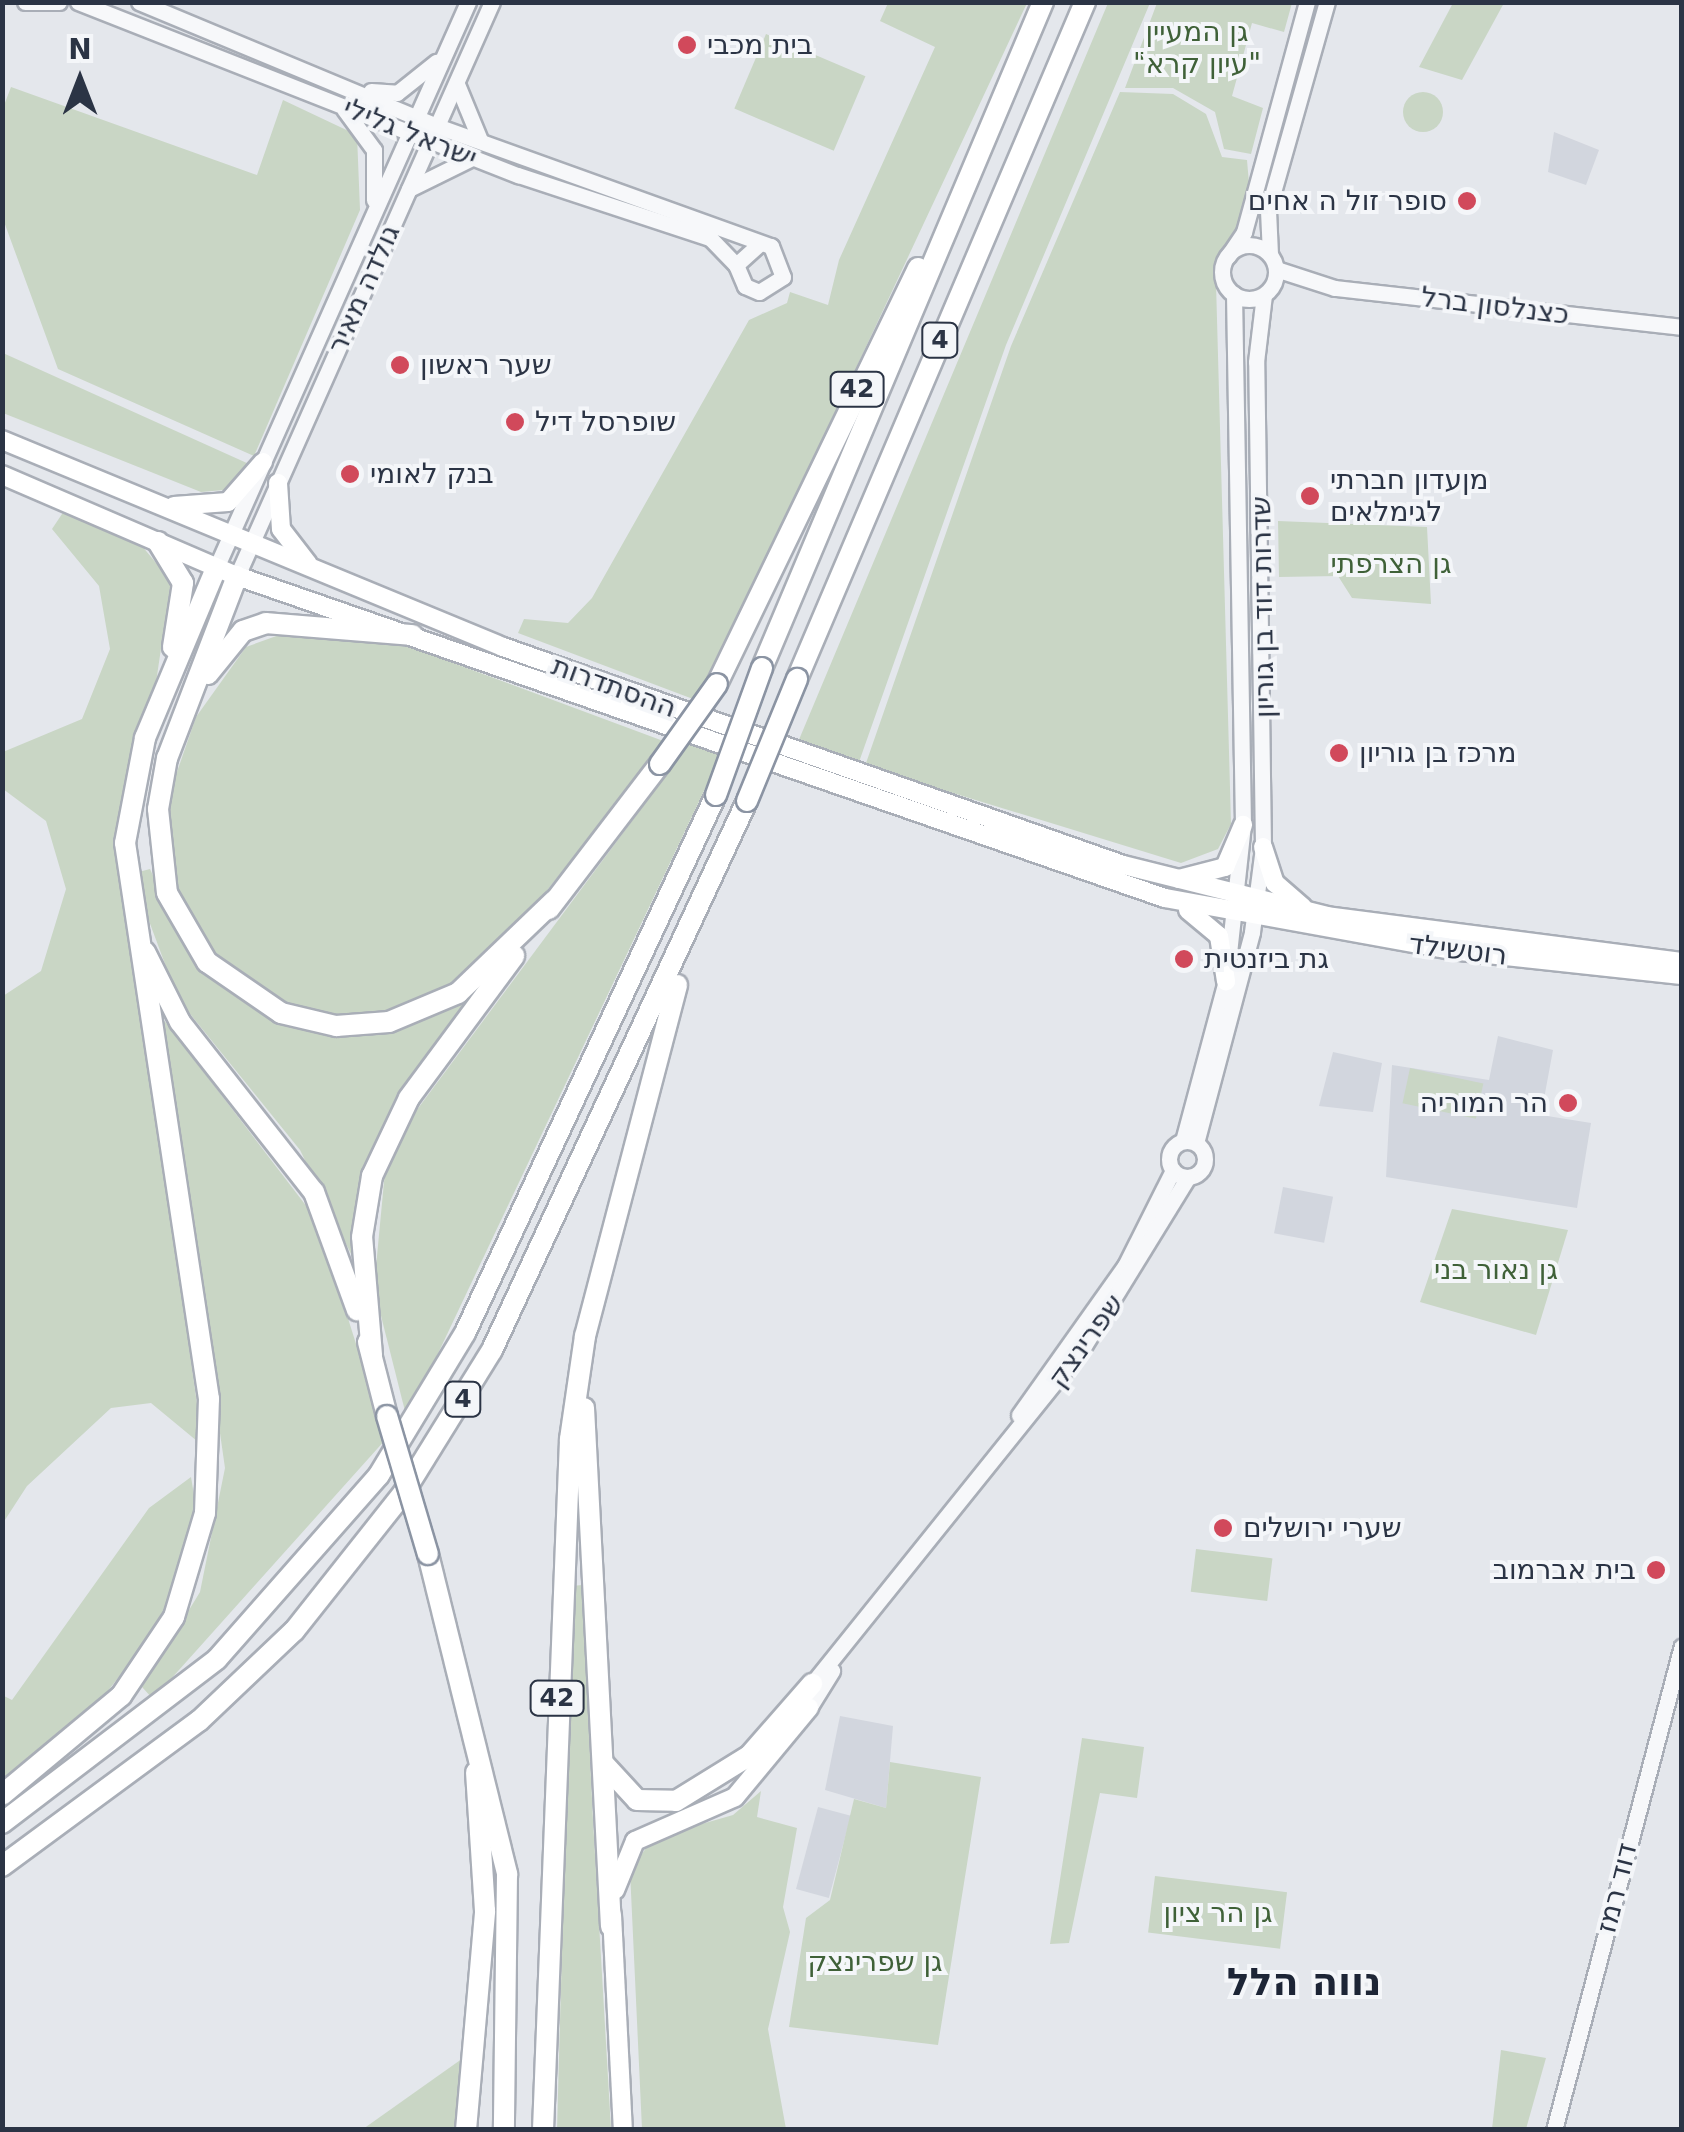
<!DOCTYPE html>
<html>
<head>
<meta charset="utf-8">
<style>
	body { margin:0 }
	#map { position:relative; width:1684px; height:2132px; overflow:hidden; background:#e4e7ec; font-family:"DejaVu Sans","Noto Sans Hebrew",sans-serif }
	div>[style] { position:absolute }
	[style*='--x'] { left:calc(var(--x)*1px); top:calc(var(--y)*1px); width:calc(var(--w)*1px); rotate:calc(var(--a)*1deg) }
	.built>* { inset:0; background:#d2d6de; transform-origin:0 0 }
	.green>* { inset:0; background:#c9d6c5; transform-origin:0 0 }
	.round { border-radius:50% }
	.roads { filter:drop-shadow(2px 0 #a9aeb7) drop-shadow(-2px 0 #a9aeb7) drop-shadow(0 2px #a9aeb7) drop-shadow(0 -2px #a9aeb7) }
	.minor>* { height:15px; margin:-7.5px; padding:0 7.5px; transform-origin:7.5px; border-radius:7.5px; background:#f7f8fa }
	.minor>.ring { margin:-7.5px; padding:0; box-sizing:content-box; background:none; border:15px solid #f7f8fa; border-radius:50% }
	.major>* { height:18px; margin:-9px; padding:0 9px; transform-origin:9px; border-radius:9px; background:#fff }
	.highway>* { height:20px; margin:-10px; padding:0 10px; transform-origin:10px; border-radius:10px; background:#fff }
	.bridges { filter:drop-shadow(2px 0 #8b94a3) drop-shadow(-2px 0 #8b94a3) drop-shadow(0 2px #8b94a3) drop-shadow(0 -2px #8b94a3) }
	.highway-bridge>* { height:20px; margin:-10px; padding:0 10px; transform-origin:10px; border-radius:10px; background:#fff }
	.dots>* { width:28px; height:28px; translate:-50% -50%; box-sizing:border-box; border:5px solid #f4f6f9; border-radius:50% }
	span { translate:-50% -50%; white-space:nowrap; text-align:center; line-height:1.15; -webkit-text-stroke:8px #f4f6f9; paint-order:stroke }
	.shield-label span { padding:2px 8px; background:#f4f6f9; border:2px solid; border-radius:8px; -webkit-text-stroke-width:0 }
	.shield-label { font-size:25px; color:#2b3445; font-weight:700 }
	.park-label { font-size:28px; color:#3f6138 }
	.poi-label { font-size:28px; color:#2b3445 }
	.left { translate:0 -50%; text-align:left }
	.right { translate:-100% -50%; text-align:right }
	.street-label { font-size:28px; color:#2b3445 }
	.district-label { font-size:38px; color:#1d2536; font-weight:700 }
	.frame { position:absolute; inset:0; border:5px solid #2b3445; pointer-events:none }
	.north { position:absolute; left:30px; top:30px; width:100px; height:100px; -webkit-text-stroke:8px #f4f6f9; paint-order:stroke; rotate:0deg; font-size:28px; font-weight:700; line-height:40px; text-align:center; color:#2b3445 }
	.north::after { content:''; display:block; margin:auto; width:35px; height:45px; background:#2b3445; clip-path:polygon(50% 0,100% 100%,50% 72%,0 100%) }
</style>
</head>
<body>
<div id="map">
	<div class="built">
		<i style="clip-path:polygon(1554px 132px,1599px 150px,1586px 185px,1548px 172px)"></i>
		<i style="clip-path:polygon(1498px 1036px,1553px 1050px,1541px 1115px,1591px 1123px,1577px 1208px,1386px 1177px,1392px 1065px,1489px 1080px)"></i>
		<i style="clip-path:polygon(1333px 1052px,1382px 1063px,1373px 1112px,1319px 1106px)"></i>
		<i style="left:1283px;top:1187px;width:51px;height:47px;rotate:11deg"></i>
		<i style="clip-path:polygon(840px 1716px,893px 1726px,886px 1808px,825px 1790px)"></i>
		<i style="left:818px;top:1807px;width:34px;height:85px;rotate:15deg"></i>
	</div>
	<div class="green">
		<i style="clip-path:polygon(888px 3px,1027px 3px,716px 667px,693px 699px,518px 633px,524px 619px,568px 623px,592px 598px,749px 320px,787px 303px,790px 292px,828px 305px,839px 260px,935px 47px,880px 21px)"></i>
		<i style="clip-path:polygon(1108px 3px,1150px 3px,1006px 345px,859px 762px,798px 742px)"></i>
		<i style="clip-path:polygon(1157px 3px,1292px 3px,1284px 32px,1252px 23px,1232px 96px,1263px 108px,1251px 154px,1224px 149px,1215px 112px,1173px 88px,1125px 88px)"></i>
		<i style="clip-path:polygon(1453px 3px,1504px 3px,1462px 80px,1419px 67px)"></i>
		<i style="left:766px;top:34px;width:108px;height:81px;rotate:23deg"></i>
		<i style="clip-path:polygon(11px 87px,257px 175px,283px 100px,357px 135px,360px 210px,254px 456px,58px 369px,3px 219px,3px 108px)"></i>
		<i style="clip-path:polygon(1120px 92px,1173px 94px,1206px 114px,1222px 157px,1247px 160px,1250px 195px,1216px 283px,1231px 824px,1218px 849px,1181px 863px,865px 766px,1011px 346px)"></i>
		<i class="round" style="left:1403px;top:92px;width:40px;height:40px"></i>
		<i style="clip-path:polygon(3px 353px,249px 464px,224px 490px,201px 492px,3px 413px)"></i>
		<i style="clip-path:polygon(64px 511px,137px 540px,171px 581px,154px 696px,124px 785px,119px 851px,203px 1446px,151px 1403px,111px 1408px,27px 1486px,3px 1523px,3px 996px,41px 971px,66px 889px,46px 821px,3px 789px,3px 752px,82px 719px,110px 649px,99px 586px,52px 529px)"></i>
		<i style="clip-path:polygon(1278px 521px,1427px 527px,1431px 604px,1352px 598px,1338px 576px,1279px 577px)"></i>
		<i style="clip-path:polygon(282px 634px,410px 647px,666px 742px,476px 979px,414px 1016px,315px 1023px,228px 982px,172px 895px,169px 795px,196px 717px,246px 647px)"></i>
		<i style="clip-path:polygon(690px 743px,721px 755px,407px 1419px,374px 1288px,387px 1150px)"></i>
		<i style="clip-path:polygon(150px 869px,187px 951px,229px 992px,278px 1021px,390px 1030px,475px 996px,391px 1110px,364px 1173px,352px 1256px,300px 1150px,178px 999px,139px 894px,135px 873px)"></i>
		<i style="clip-path:polygon(160px 1015px,317px 1220px,386px 1439px,153px 1699px,142px 1687px,200px 1592px,225px 1468px)"></i>
		<i style="left:1410px;top:1068px;width:75px;height:36px;rotate:12deg"></i>
		<i style="clip-path:polygon(1452px 1209px,1568px 1230px,1536px 1335px,1420px 1302px)"></i>
		<i style="clip-path:polygon(191px 1477px,197px 1513px,186px 1566px,156px 1629px,83px 1723px,3px 1783px,2px 1695px,12px 1700px,149px 1508px)"></i>
		<i style="left:1196px;top:1549px;width:77px;height:43px;rotate:7deg"></i>
		<i style="clip-path:polygon(582px 1585px,593px 1820px,611px 2129px,557px 2130px,572px 1586px)"></i>
		<i style="clip-path:polygon(1082px 1738px,1144px 1747px,1137px 1798px,1100px 1793px,1069px 1943px,1050px 1944px)"></i>
		<i style="clip-path:polygon(890px 1762px,981px 1777px,938px 2045px,789px 2027px,806px 1918px,830px 1900px,854px 1799px,886px 1808px)"></i>
		<i style="clip-path:polygon(761px 1791px,757px 1817px,797px 1828px,783px 1907px,790px 1932px,768px 2029px,786px 2129px,642px 2129px,630px 1871px,653px 1838px,733px 1815px)"></i>
		<i style="left:1155px;top:1876px;width:133px;height:57px;rotate:7deg"></i>
		<i style="clip-path:polygon(1501px 2050px,1546px 2058px,1526px 2129px,1492px 2129px)"></i>
		<i style="clip-path:polygon(466px 2056px,456px 2129px,363px 2129px)"></i>
	</div>
	<div class="roads">
		<div class="minor">
			<i style="--x:25;--y:2;--w:34;--a:0"></i>
			<i style="--x:78;--y:2;--w:473;--a:21.5"></i>
			<i style="--x:518;--y:175;--w:202;--a:18.2"></i>
			<i style="--x:710;--y:238;--w:37;--a:46"></i>
			<i style="--x:139;--y:2;--w:323;--a:22.6"></i>
			<i style="--x:437;--y:126;--w:355;--a:19.8"></i>
			<i style="--x:771;--y:246;--w:33;--a:69"></i>
			<i style="--x:783;--y:277;--w:28;--a:148"></i>
			<i style="--x:759;--y:292;--w:15;--a:-157"></i>
			<i style="--x:745;--y:286;--w:23;--a:-113"></i>
			<i style="--x:736;--y:265;--w:31;--a:-42"></i>
			<i style="--x:457;--y:84;--w:61;--a:67.7"></i>
			<i style="--x:371;--y:91;--w:26;--a:4"></i>
			<i style="--x:397;--y:93;--w:50;--a:-38.5"></i>
			<i style="--x:344;--y:109;--w:51;--a:53.8"></i>
			<i style="--x:374;--y:150;--w:50;--a:90"></i>
			<i style="--x:409;--y:189;--w:70;--a:-26.2"></i>
			<i class="ring" style="left:1222px;top:245px;width:39px;height:39px"></i>
			<i style="--x:1270;--y:254;--w:44;--a:-92.6"></i>
			<i style="--x:1268;--y:210;--w:216;--a:-74.2"></i>
			<i style="--x:1228;--y:256;--w:29;--a:-56"></i>
			<i style="--x:1244;--y:232;--w:238;--a:-74.7"></i>
			<i style="--x:1276;--y:269;--w:62;--a:17.9"></i>
			<i style="--x:1335;--y:288;--w:349;--a:6.4"></i>
			<i style="--x:216;--y:568;--w:620;--a:-66"></i>
			<i style="--x:237;--y:576;--w:628;--a:-66.05"></i>
			<i class="ring" style="left:1169px;top:1141px;width:21px;height:21px"></i>
			<i style="--x:1183;--y:1141;--w:166;--a:-75"></i>
			<i style="--x:1226;--y:981;--w:157;--a:-83.8"></i>
			<i style="--x:1243;--y:825;--w:531;--a:-90.97"></i>
			<i style="--x:1196;--y:1143;--w:218;--a:-75.1"></i>
			<i style="--x:1252;--y:932;--w:86;--a:-82.6"></i>
			<i style="--x:1263;--y:847;--w:485;--a:-90.8"></i>
			<i style="--x:1256;--y:362;--w:67;--a:-83.2"></i>
			<i style="--x:1019;--y:1415;--w:183;--a:-54.6"></i>
			<i style="--x:1125;--y:1266;--w:107;--a:-63.4"></i>
			<i style="--x:812;--y:1684;--w:434;--a:-51.2"></i>
			<i style="--x:1084;--y:1346;--w:198;--a:-58.4"></i>
			<i style="--x:809;--y:1708;--w:44;--a:-58.1"></i>
			<i style="--x:1554;--y:2130;--w:500;--a:-75.2"></i>
		</div>
		<div class="major">
			<i style="--x:2;--y:440;--w:542;--a:22.45"></i>
			<i style="--x:503;--y:647;--w:657;--a:19.37"></i>
			<i style="--x:1123;--y:865;--w:210;--a:14"></i>
			<i style="--x:1327;--y:916;--w:358;--a:7.4"></i>
			<i style="--x:2;--y:475;--w:256;--a:23.3"></i>
			<i style="--x:237;--y:576;--w:982;--a:19.14"></i>
			<i style="--x:1165;--y:898;--w:290;--a:10.3"></i>
			<i style="--x:1450;--y:950;--w:233;--a:6.2"></i>
			<i style="--x:278;--y:483;--w:46;--a:86.3"></i>
			<i style="--x:281;--y:529;--w:44;--a:52.4"></i>
			<i style="--x:174;--y:506;--w:54;--a:-4.2"></i>
			<i style="--x:228;--y:502;--w:53;--a:-48.8"></i>
			<i style="--x:1263;--y:847;--w:38;--a:72"></i>
			<i style="--x:1275;--y:883;--w:37;--a:41"></i>
			<i style="--x:1179;--y:879;--w:48;--a:-14.6"></i>
			<i style="--x:1225;--y:867;--w:46;--a:-66.8"></i>
			<i style="--x:1188;--y:910;--w:40;--a:40"></i>
			<i style="--x:1219;--y:936;--w:46;--a:81.2"></i>
			<i style="--x:615;--y:1890;--w:53;--a:-67.8"></i>
			<i style="--x:635;--y:1841;--w:109;--a:-23.7"></i>
			<i style="--x:735;--y:1797;--w:116;--a:-50.3"></i>
			<i style="--x:612;--y:1915;--w:215;--a:87.1"></i>
		</div>
		<div class="highway">
			<i style="--x:158;--y:542;--w:48;--a:58.6"></i>
			<i style="--x:183;--y:583;--w:65;--a:98.9"></i>
			<i style="--x:237;--y:576;--w:195;--a:111"></i>
			<i style="--x:167;--y:758;--w:52;--a:100"></i>
			<i style="--x:158;--y:809;--w:84;--a:83.9"></i>
			<i style="--x:167;--y:893;--w:80;--a:59.9"></i>
			<i style="--x:207;--y:962;--w:90;--a:34.6"></i>
			<i style="--x:281;--y:1013;--w:57;--a:13.3"></i>
			<i style="--x:336;--y:1026;--w:53;--a:-4.3"></i>
			<i style="--x:389;--y:1022;--w:75;--a:-22.8"></i>
			<i style="--x:458;--y:993;--w:133;--a:-43.8"></i>
			<i style="--x:762;--y:668;--w:723;--a:-67.12"></i>
			<i style="--x:208;--y:674;--w:55;--a:-50.9"></i>
			<i style="--x:243;--y:631;--w:24;--a:-19"></i>
			<i style="--x:266;--y:623;--w:147;--a:4.7"></i>
			<i style="--x:797;--y:679;--w:736;--a:-66.95"></i>
			<i style="--x:717;--y:684;--w:462;--a:-64.2"></i>
			<i style="--x:549;--y:909;--w:183;--a:-52.6"></i>
			<i style="--x:145;--y:952;--w:78;--a:63.4"></i>
			<i style="--x:180;--y:1022;--w:216;--a:51.8"></i>
			<i style="--x:314;--y:1192;--w:126;--a:70"></i>
			<i style="--x:368;--y:1342;--w:76;--a:75.6"></i>
			<i style="--x:372;--y:1355;--w:118;--a:-94.8"></i>
			<i style="--x:362;--y:1237;--w:62;--a:-80.7"></i>
			<i style="--x:372;--y:1176;--w:86;--a:-64.6"></i>
			<i style="--x:409;--y:1098;--w:177;--a:-53.5"></i>
			<i style="--x:584;--y:1408;--w:519;--a:87.02"></i>
			<i style="--x:428;--y:1554;--w:330;--a:76.1"></i>
			<i style="--x:507;--y:1874;--w:256;--a:90.7"></i>
			<i style="--x:603;--y:1763;--w:50;--a:47.4"></i>
			<i style="--x:637;--y:1800;--w:39;--a:1"></i>
			<i style="--x:676;--y:1801;--w:86;--a:-31.7"></i>
			<i style="--x:749;--y:1756;--w:96;--a:-48.8"></i>
			<i style="--x:2;--y:1795;--w:155;--a:-39.8"></i>
			<i style="--x:121;--y:1696;--w:95;--a:-56.1"></i>
			<i style="--x:174;--y:1617;--w:109;--a:-73.4"></i>
			<i style="--x:205;--y:1513;--w:114;--a:-88"></i>
			<i style="--x:209;--y:1399;--w:562;--a:-98.59"></i>
			<i style="--x:125;--y:843;--w:107;--a:-79.2"></i>
			<i style="--x:145;--y:738;--w:184;--a:-67.3"></i>
			<i style="--x:2;--y:1823;--w:270;--a:-37.3"></i>
			<i style="--x:217;--y:1659;--w:245;--a:-48.6"></i>
			<i style="--x:379;--y:1475;--w:166;--a:-58.8"></i>
			<i style="--x:465;--y:1333;--w:594;--a:-64.99"></i>
			<i style="--x:2;--y:1866;--w:245;--a:-36.4"></i>
			<i style="--x:199;--y:1721;--w:131;--a:-43.5"></i>
			<i style="--x:294;--y:1631;--w:177;--a:-51.6"></i>
			<i style="--x:404;--y:1492;--w:167;--a:-58.2"></i>
			<i style="--x:492;--y:1350;--w:605;--a:-65.09"></i>
			<i style="--x:466;--y:2130;--w:220;--a:-85"></i>
			<i style="--x:485;--y:1911;--w:139;--a:-93.7"></i>
			<i style="--x:543;--y:2130;--w:692;--a:-87.76"></i>
			<i style="--x:570;--y:1439;--w:104;--a:-81.7"></i>
			<i style="--x:585;--y:1336;--w:363;--a:-75.3"></i>
		</div>
	</div>
	<div class="bridges">
		<div class="highway-bridge">
			<i style="--x:660;--y:764;--w:98;--a:-54.5"></i>
			<i style="--x:716;--y:795;--w:135;--a:-70.1"></i>
			<i style="--x:747;--y:801;--w:132;--a:-67.7"></i>
			<i style="--x:387;--y:1416;--w:144;--a:73.5"></i>
		</div>
	</div>
	<div class="dots">
		<i style="left:687px;top:45px;background:#d1495b"></i>
		<i style="left:1467px;top:201px;background:#d1495b"></i>
		<i style="left:400px;top:365px;background:#d1495b"></i>
		<i style="left:515px;top:422px;background:#d1495b"></i>
		<i style="left:350px;top:474px;background:#d1495b"></i>
		<i style="left:1310px;top:496px;background:#d1495b"></i>
		<i style="left:1339px;top:753px;background:#d1495b"></i>
		<i style="left:1184px;top:959px;background:#d1495b"></i>
		<i style="left:1568px;top:1103px;background:#d1495b"></i>
		<i style="left:1223px;top:1528px;background:#d1495b"></i>
		<i style="left:1656px;top:1570px;background:#d1495b"></i>
	</div>
	<div class="shield-label">
		<span style="left:940px;top:340px">4</span>
		<span style="left:857px;top:389px">42</span>
		<span style="left:463px;top:1399px">4</span>
		<span style="left:557px;top:1698px">42</span>
	</div>
	<div class="park-label">
		<span style="left:1197px;top:48px">גן המעיין<br>"עיון קרא"</span>
		<span style="left:1391px;top:564px">גן הצרפתי</span>
		<span style="left:1496px;top:1270px">גן נאור בני</span>
		<span style="left:1218px;top:1913px">גן הר ציון</span>
		<span style="left:875px;top:1962px">גן שפרינצק</span>
	</div>
	<div class="poi-label">
		<span class="left" style="left:707px;top:45px">בית מכבי</span>
		<span class="right" style="left:1447px;top:201px">סופר זול ה אחים</span>
		<span class="left" style="left:420px;top:365px">שער ראשון</span>
		<span class="left" style="left:535px;top:422px">שופרסל דיל</span>
		<span class="left" style="left:370px;top:474px">בנק לאומי</span>
		<span class="left" style="left:1330px;top:496px">מןעדון חברתי<br>לגימלאים</span>
		<span class="left" style="left:1359px;top:753px">מרכז בן גוריון</span>
		<span class="left" style="left:1204px;top:959px">גת ביזנטית</span>
		<span class="right" style="left:1548px;top:1103px">הר המוריה</span>
		<span class="left" style="left:1243px;top:1528px">שערי ירושלים</span>
		<span class="right" style="left:1636px;top:1570px">בית אברמוב</span>
	</div>
	<div class="street-label">
		<span style="left:410px;top:133px;rotate:22deg">ישראל גלילי</span>
		<span style="left:364px;top:289px;rotate:-66deg">גולדה מאיר</span>
		<span style="left:1495px;top:306px;rotate:7deg">כצנלסון ברל</span>
		<span style="left:1263px;top:607px;rotate:-91deg">שדרות דוד בן גוריון</span>
		<span style="left:614px;top:687px;rotate:20deg">ההסתדרות</span>
		<span style="left:1458px;top:950px;rotate:7deg">רוטשילד</span>
		<span style="left:1086px;top:1341px;rotate:-54deg">שפרינצק</span>
		<span style="left:1617px;top:1888px;rotate:-76deg">דוד רמז</span>
	</div>
	<div class="district-label">
		<span style="left:1304px;top:1983px">נווה הלל</span>
	</div>
	<div class="frame"></div>
	<div class="north">N</div>
</div>
</body>
</html>
